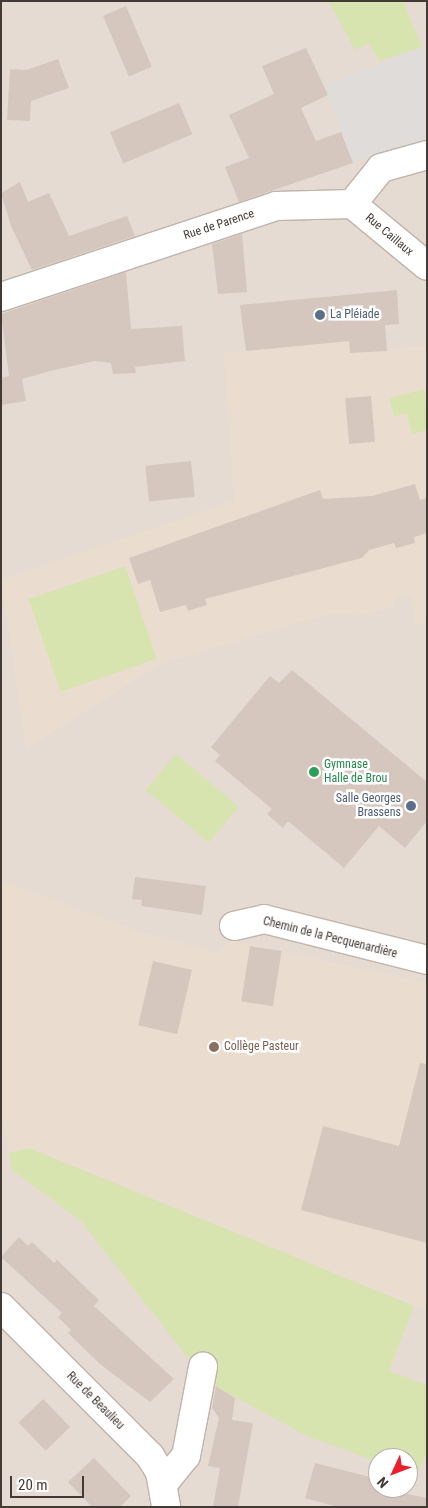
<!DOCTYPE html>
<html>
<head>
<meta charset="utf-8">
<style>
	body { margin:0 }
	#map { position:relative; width:428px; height:1508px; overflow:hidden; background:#f1ebe5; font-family:"Roboto Condensed",sans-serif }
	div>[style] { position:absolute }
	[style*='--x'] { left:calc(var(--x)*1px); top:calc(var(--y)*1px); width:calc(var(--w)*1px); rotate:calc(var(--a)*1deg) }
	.residential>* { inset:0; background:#e5dbd3 }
	.education>* { inset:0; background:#eaddcf }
	.green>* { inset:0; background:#d7e4af; transform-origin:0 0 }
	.parking>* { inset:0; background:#dfdcda }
	.building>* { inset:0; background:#d5c7be; transform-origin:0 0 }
	.roads { filter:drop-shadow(1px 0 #bfb3ab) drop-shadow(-1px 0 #bfb3ab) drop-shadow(0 1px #bfb3ab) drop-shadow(0 -1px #bfb3ab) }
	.minor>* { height:28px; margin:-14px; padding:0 14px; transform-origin:14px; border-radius:14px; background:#fff }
	.dots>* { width:14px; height:14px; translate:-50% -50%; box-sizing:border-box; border:2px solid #fff; border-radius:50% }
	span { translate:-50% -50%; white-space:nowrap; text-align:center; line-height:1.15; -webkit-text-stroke:5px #fff; paint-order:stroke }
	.street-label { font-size:12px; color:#433a35 }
	.service-label { font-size:12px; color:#4e5e75 }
	.left { translate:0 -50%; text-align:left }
	.right { translate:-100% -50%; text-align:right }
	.leisure-label { font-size:12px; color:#27864d }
	.education-label { font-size:12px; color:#785e54 }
	.frame { position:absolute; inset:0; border:2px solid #433a35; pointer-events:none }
	.north { position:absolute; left:368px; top:1448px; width:50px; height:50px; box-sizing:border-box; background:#fff; border:1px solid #b4b0ae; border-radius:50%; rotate:227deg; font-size:14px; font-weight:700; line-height:20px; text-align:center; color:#433a35 }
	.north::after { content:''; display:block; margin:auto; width:18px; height:22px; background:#ee1f2c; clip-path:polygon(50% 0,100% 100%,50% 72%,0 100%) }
	.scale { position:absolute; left:10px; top:1476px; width:74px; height:22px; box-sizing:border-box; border:2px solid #433a35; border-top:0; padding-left:6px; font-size:15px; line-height:18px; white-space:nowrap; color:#433a35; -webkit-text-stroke:4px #fff; paint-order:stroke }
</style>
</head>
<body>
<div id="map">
	<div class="residential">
		<i style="clip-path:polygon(evenodd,1px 1px,427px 1px,427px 1507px,1px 1507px,1px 1px,378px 1458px,408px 1458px,408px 1488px,378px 1488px,378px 1458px)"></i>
	</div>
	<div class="education">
		<i style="clip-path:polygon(349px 341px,351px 353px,427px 345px,427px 623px,415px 624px,411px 595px,395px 598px,395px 606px,363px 615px,328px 614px,162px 663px,26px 749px,1px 580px,234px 501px,224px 353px)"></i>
		<i style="clip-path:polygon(1px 881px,143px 933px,218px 953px,231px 940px,427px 983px,427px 1311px,29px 1148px,9px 1153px,1px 1111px)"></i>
	</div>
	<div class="green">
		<i style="clip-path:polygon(328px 1px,403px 1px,422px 47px,379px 61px,369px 43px,355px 50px)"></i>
		<i style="clip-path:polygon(425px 389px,427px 430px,412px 434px,407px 414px,394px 416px,389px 398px)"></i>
		<i style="left:125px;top:566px;width:98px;height:102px;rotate:71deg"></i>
		<i style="left:176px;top:754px;width:82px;height:47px;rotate:40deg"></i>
		<i style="clip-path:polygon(29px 1148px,414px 1306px,389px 1371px,427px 1385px,427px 1454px,416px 1476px,408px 1473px,408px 1458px,378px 1458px,378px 1462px,307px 1436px,206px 1381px,81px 1221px,12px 1170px,9px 1153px)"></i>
	</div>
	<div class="parking">
		<i style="clip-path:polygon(422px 47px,427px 64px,427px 138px,353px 163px,324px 86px)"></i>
	</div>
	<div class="building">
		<i style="left:126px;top:6px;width:66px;height:25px;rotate:67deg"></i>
		<i style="clip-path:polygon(306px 48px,328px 95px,301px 108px,316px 141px,341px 132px,353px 163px,239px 202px,225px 167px,249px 158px,229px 115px,274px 94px,262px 66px)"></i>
		<i style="clip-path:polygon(58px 59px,69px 88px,31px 101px,30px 121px,7px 120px,10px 69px,26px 70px)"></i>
		<i style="left:179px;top:103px;width:34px;height:75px;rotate:67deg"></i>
		<i style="clip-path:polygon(20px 182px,28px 202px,49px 193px,69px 236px,127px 216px,135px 236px,32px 270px,11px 226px,1px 193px)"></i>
		<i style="clip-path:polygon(242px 234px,247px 292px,218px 294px,212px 244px)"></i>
		<i style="clip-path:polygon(126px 272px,131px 329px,182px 326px,185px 361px,135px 367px,136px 373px,113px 374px,111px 363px,95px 361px,50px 371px,22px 379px,26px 401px,1px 405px,1px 378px,9px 376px,1px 314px)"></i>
		<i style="clip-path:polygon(397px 290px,399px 324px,385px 325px,387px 351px,350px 353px,349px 341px,246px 351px,240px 305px)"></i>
		<i style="left:371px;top:396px;width:46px;height:26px;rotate:85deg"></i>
		<i style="left:191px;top:461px;width:36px;height:46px;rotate:84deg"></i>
		<i style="clip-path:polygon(415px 484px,420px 500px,427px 498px,427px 533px,414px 537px,415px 543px,396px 548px,394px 543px,369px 550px,362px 558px,205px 599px,207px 605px,188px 611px,186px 605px,160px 612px,150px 580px,138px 584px,129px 558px,320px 490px,323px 499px,372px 496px)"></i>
		<i style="clip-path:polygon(292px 670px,427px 782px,427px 821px,405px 848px,379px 826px,344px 868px,288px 821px,283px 828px,267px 814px,272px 809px,215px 761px,220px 755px,211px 747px,270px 676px,279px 683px)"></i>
		<i style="clip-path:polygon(135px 877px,206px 886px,202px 915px,141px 906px,142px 900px,132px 899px)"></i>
		<i style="left:250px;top:946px;width:32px;height:56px;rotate:9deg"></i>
		<i style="left:153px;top:961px;width:40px;height:66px;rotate:13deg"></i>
		<i style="clip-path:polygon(420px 1063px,427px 1064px,427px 1243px,301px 1210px,323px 1126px,399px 1146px)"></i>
		<i style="clip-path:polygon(19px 1237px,28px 1246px,32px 1242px,54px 1263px,57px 1260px,99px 1300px,94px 1306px,174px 1379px,150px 1402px,100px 1364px,68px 1333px,71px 1330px,58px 1317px,62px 1313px,1px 1257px)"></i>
		<i style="clip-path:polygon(216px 1386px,235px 1398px,232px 1420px,253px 1423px,238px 1507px,213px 1507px,220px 1468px,208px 1466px,219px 1418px,212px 1408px)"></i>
		<i style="left:43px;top:1399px;width:39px;height:34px;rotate:46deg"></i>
		<i style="clip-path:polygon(94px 1458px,131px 1496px,120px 1507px,92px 1507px,68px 1482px)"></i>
		<i style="clip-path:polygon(315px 1463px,378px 1479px,378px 1488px,427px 1498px,427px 1507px,338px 1507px,305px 1498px)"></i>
	</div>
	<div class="roads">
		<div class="minor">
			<i style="--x:352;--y:204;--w:97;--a:39.6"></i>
			<i style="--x:352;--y:204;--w:46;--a:-51.1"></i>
			<i style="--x:381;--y:168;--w:48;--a:-15.8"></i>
			<i style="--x:1;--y:297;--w:290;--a:-18.3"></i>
			<i style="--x:276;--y:206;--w:76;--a:-1.5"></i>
			<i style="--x:234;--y:926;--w:31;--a:-13"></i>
			<i style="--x:264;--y:919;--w:168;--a:14.1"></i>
			<i style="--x:1;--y:1307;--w:211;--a:45"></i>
			<i style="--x:150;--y:1456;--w:19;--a:58"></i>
			<i style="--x:160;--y:1472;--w:36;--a:80"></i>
			<i style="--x:163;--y:1484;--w:36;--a:-51"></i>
			<i style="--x:186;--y:1456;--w:91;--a:-79.2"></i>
		</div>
	</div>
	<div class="dots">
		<i style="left:320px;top:315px;background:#5c6f8a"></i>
		<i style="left:314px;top:772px;background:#2e9e5b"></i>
		<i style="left:411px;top:806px;background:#5c6f8a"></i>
		<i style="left:214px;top:1047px;background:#8d6e63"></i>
	</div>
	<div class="street-label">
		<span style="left:219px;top:225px;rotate:-18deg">Rue de Parence</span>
		<span style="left:389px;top:235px;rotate:40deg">Rue Caillaux</span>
		<span style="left:330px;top:938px;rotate:14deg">Chemin de la Pecquenardière</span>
		<span style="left:95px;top:1401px;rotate:45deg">Rue de Beaulieu</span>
	</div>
	<div class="service-label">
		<span class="left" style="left:330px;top:315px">La Pléiade</span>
		<span class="right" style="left:401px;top:806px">Salle Georges<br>Brassens</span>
	</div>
	<div class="leisure-label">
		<span class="left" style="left:324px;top:772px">Gymnase<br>Halle de Brou</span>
	</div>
	<div class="education-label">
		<span class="left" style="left:224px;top:1047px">Collège Pasteur</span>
	</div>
	<div class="frame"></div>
	<div class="north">N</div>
	<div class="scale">20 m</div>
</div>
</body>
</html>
